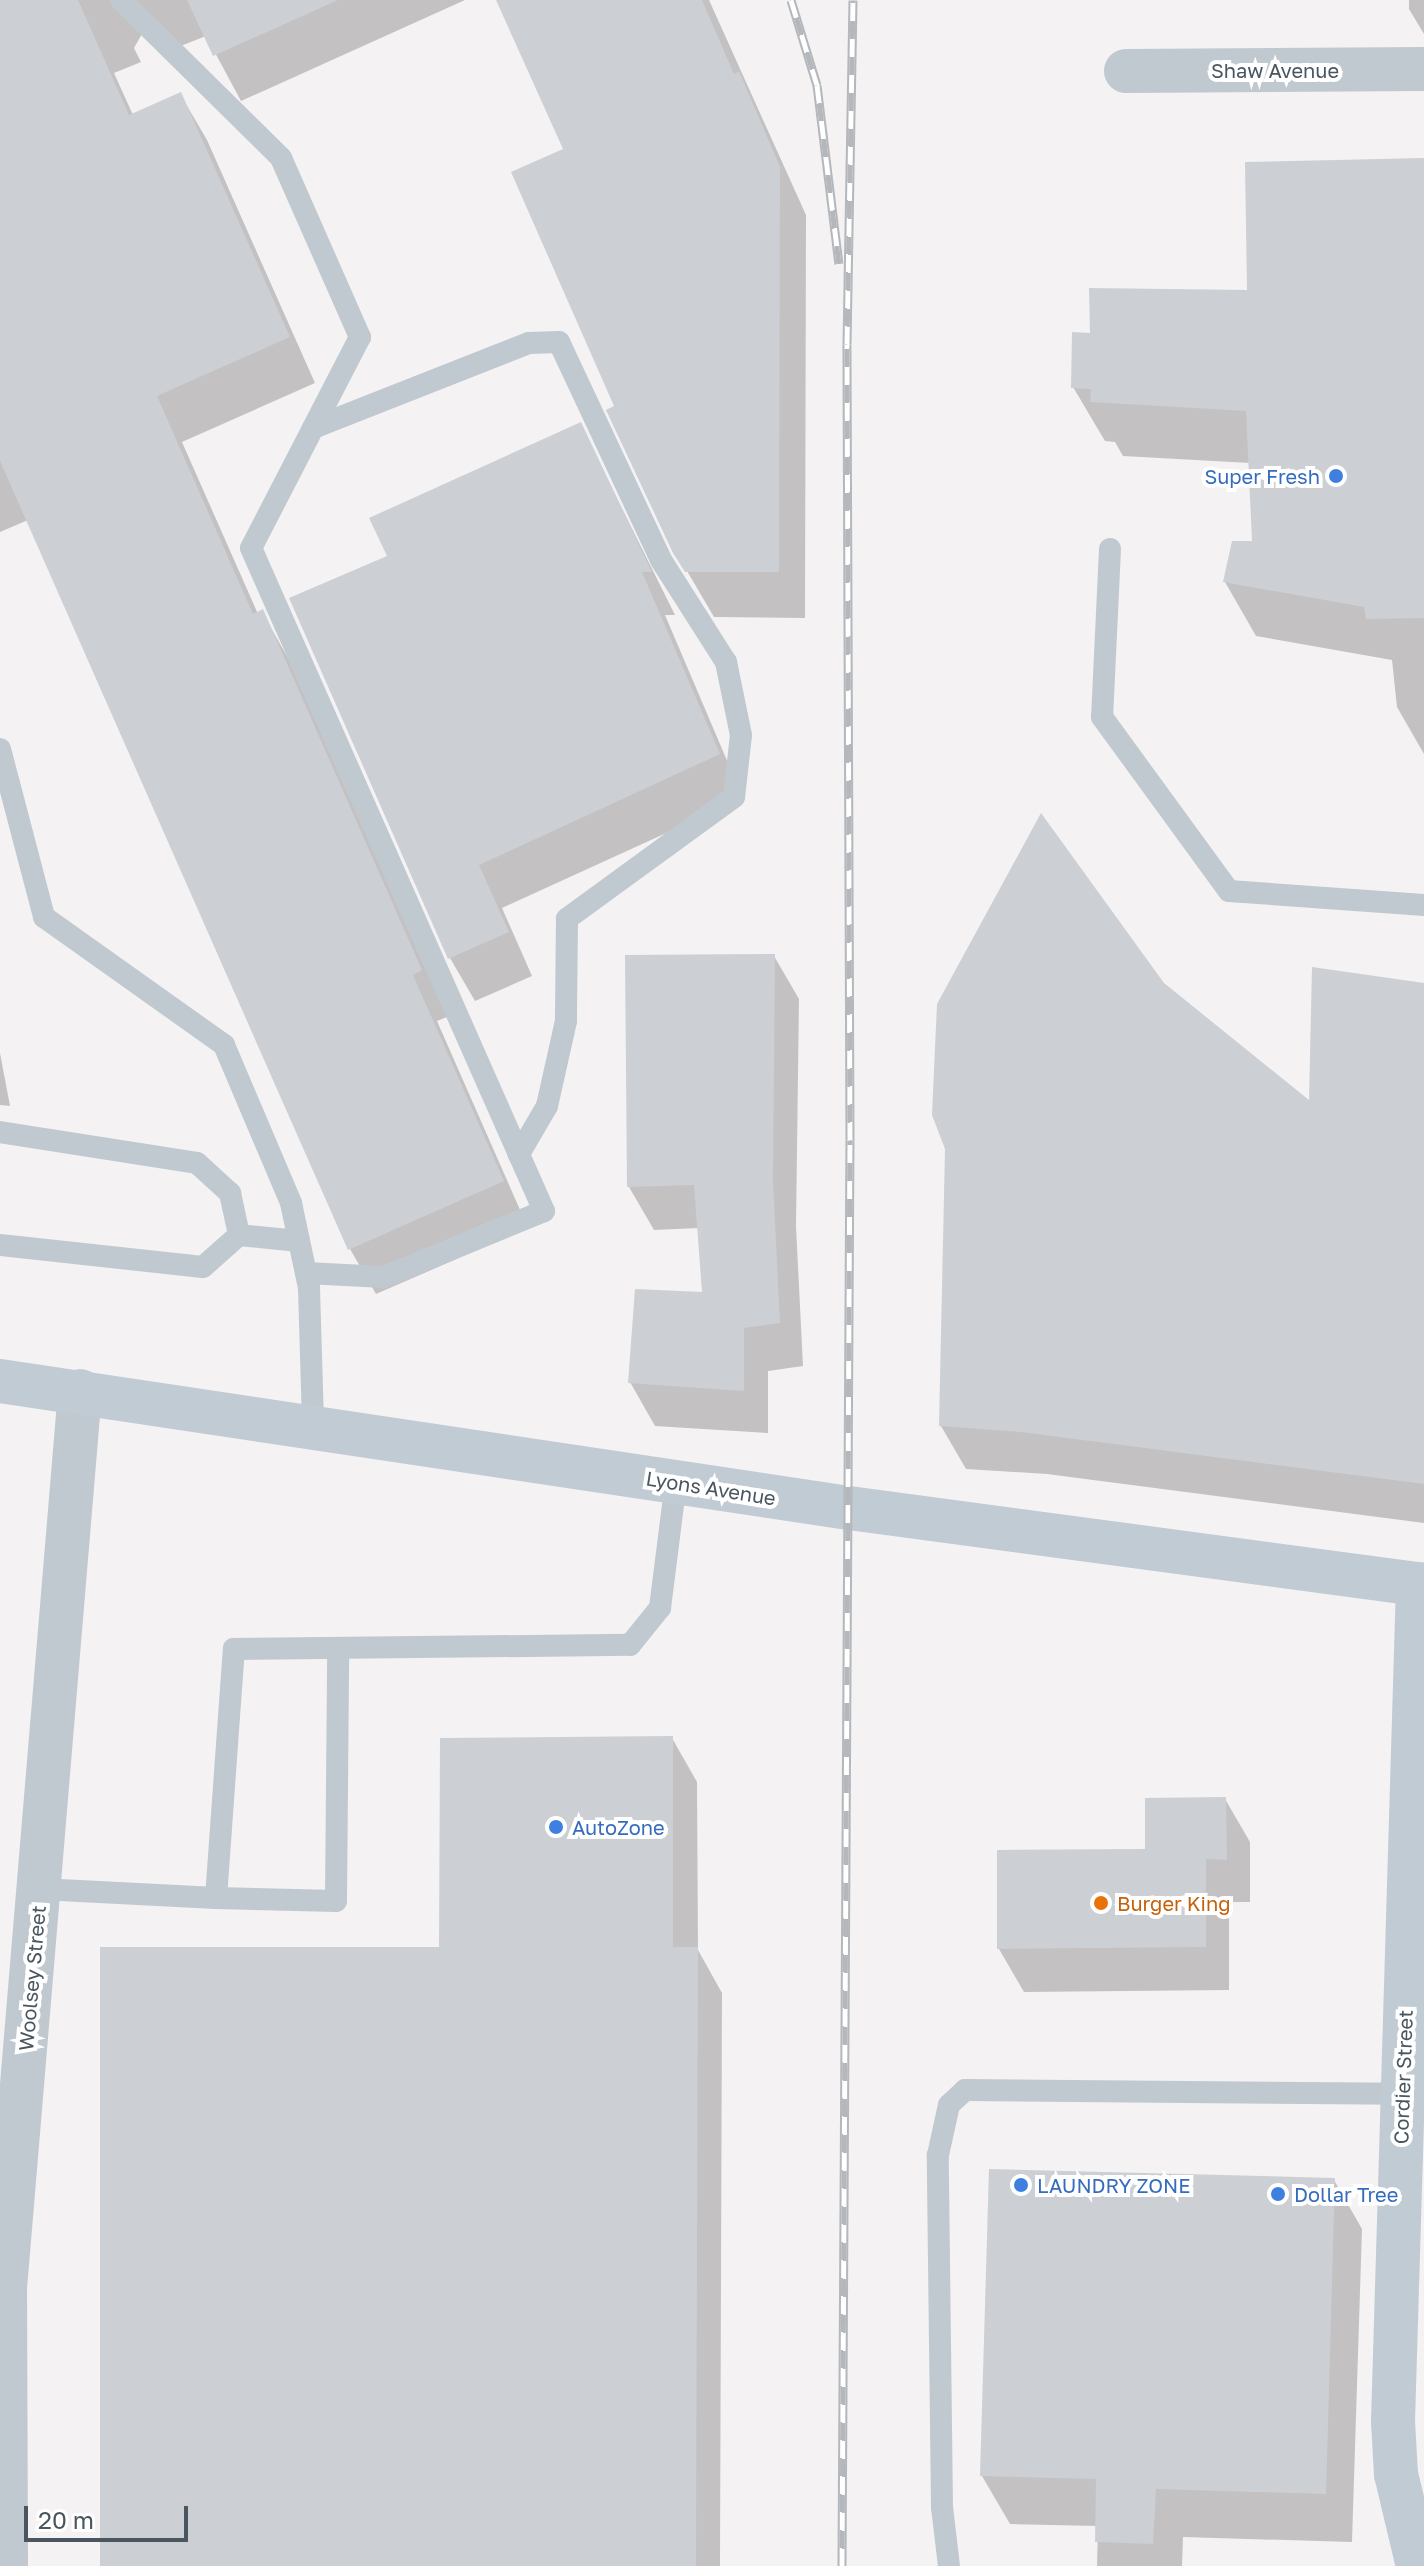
<!DOCTYPE html>
<html>
<head>
<meta charset="utf-8">
<style>
	body { margin:0 }
	#map { position:relative; width:1424px; height:2566px; overflow:hidden; background:#f4f2f2; font-family:"Golos Text",sans-serif }
	div>[style] { position:absolute }
	[style*='--x'] { left:calc(var(--x)*1px); top:calc(var(--y)*1px); width:calc(var(--w)*1px); rotate:calc(var(--a)*1deg) }
	.shadow>* { inset:0; background:#0003 }
	.building>* { inset:0; background:#cccfd4 }
	.lane>* { height:22px; margin:-11px; padding:0 11px; transform-origin:11px; border-radius:11px; background:#c0c9d0 }
	.street>* { height:44px; margin:-22px; padding:0 22px; transform-origin:22px; border-radius:22px; background:#c0c9d0 }
	.secondary>* { height:44px; margin:-22px; padding:0 22px; transform-origin:22px; border-radius:22px; background:#c0cbd4 }
	.rail>* { height:9px; margin-top:-4.5px; transform-origin:0; background:repeating-linear-gradient(90deg,#fff 0 18px,#b4b7bc 0 36px); box-sizing:border-box; border-block:2px solid #b4b7bc }
	.dots>* { width:22px; height:22px; translate:-50% -50%; box-sizing:border-box; border:4px solid #fff; border-radius:50% }
	span { translate:-50% -50%; white-space:nowrap; text-align:center; line-height:1.15; -webkit-text-stroke:8px #fff; paint-order:stroke }
	.street-label { font-size:20px; color:#49565f }
	.shop-label { font-size:20px; color:#366cbe }
	.right { translate:-100% -50%; text-align:right }
	.left { translate:0 -50%; text-align:left }
	.food-label { font-size:20px; color:#c56008 }
	.scale { position:absolute; left:24px; top:2506px; width:164px; height:36px; box-sizing:border-box; border:4px solid #49565f; border-top:0; padding-left:10px; font-size:24px; line-height:28px; white-space:nowrap; color:#49565f; -webkit-text-stroke:6px #fff; paint-order:stroke }
</style>
</head>
<body>
<div id="map">
	<div class="shadow">
		<i style="clip-path:polygon(0 0,465px 0,241px 101px,206px 36px,173px 49px,143px 32px,134px 48px,141px 62px,114px 73px,133px 115px,180px 94px,207px 140px,315px 383px,182px 442px,258px 614px,262px 612px,288px 658px,447px 1017px,437px 1021px,528px 1228px,376px 1294px,350px 1249px,28px 520px,0 532px)"></i>
		<i style="clip-path:polygon(499px 0,709px 0,806px 215px,805px 618px,714px 617px,687px 571px,617px 407px,566px 150px)"></i>
		<i style="clip-path:polygon(1409px 0,1424px 0,1424px 34px,1409px 9px)"></i>
		<i style="clip-path:polygon(1424px 160px,1424px 754px,1397px 707px,1392px 660px,1256px 636px,1225px 582px,1254px 543px,1250px 463px,1123px 456px,1115px 442px,1105px 441px,1073px 387px,1092px 335px,1249px 293px)"></i>
		<i style="clip-path:polygon(580px 424px,675px 615px,665px 615px,743px 798px,502px 908px,532px 976px,475px 1001px,450px 958px,390px 557px)"></i>
		<i style="clip-path:polygon(774px 956px,799px 999px,796px 1226px,803px 1366px,768px 1371px,768px 1433px,655px 1426px,630px 1382px,704px 1294px,699px 1228px,654px 1230px,629px 1187px)"></i>
		<i style="clip-path:polygon(1162px 984px,1311px 1104px,1424px 985px,1424px 1523px,1047px 1474px,966px 1469px,941px 1426px)"></i>
		<i style="clip-path:polygon(0 1053px,10px 1106px,0 1105px)"></i>
		<i style="clip-path:polygon(672px 1738px,697px 1782px,698px 1950px,722px 1993px,720px 2566px,102px 2566px,441px 1949px)"></i>
		<i style="clip-path:polygon(1225px 1799px,1250px 1842px,1250px 1902px,1229px 1902px,1229px 1990px,1024px 1992px,999px 1949px)"></i>
		<i style="clip-path:polygon(1334px 2180px,1362px 2229px,1352px 2542px,1183px 2537px,1182px 2566px,1097px 2566px,1098px 2526px,1010px 2524px,982px 2476px)"></i>
	</div>
	<div class="building">
		<i style="clip-path:polygon(0 0,78px 0,129px 115px,181px 92px,290px 337px,157px 396px,253px 614px,263px 609px,422px 970px,413px 975px,504px 1181px,348px 1250px,0 461px)"></i>
		<i style="clip-path:polygon(187px 0,338px 0,213px 56px)"></i>
		<i style="clip-path:polygon(496px 0,702px 0,734px 74px,739px 71px,780px 167px,779px 572px,685px 572px,673px 553px,606px 410px,614px 406px,511px 172px,563px 149px)"></i>
		<i style="clip-path:polygon(1424px 158px,1424px 618px,1366px 619px,1364px 607px,1223px 582px,1232px 541px,1252px 541px,1246px 411px,1090px 402px,1091px 389px,1071px 388px,1072px 332px,1090px 333px,1089px 288px,1247px 290px,1245px 162px)"></i>
		<i style="clip-path:polygon(581px 422px,652px 572px,642px 572px,720px 754px,479px 865px,509px 932px,448px 959px,289px 598px,387px 556px,369px 518px)"></i>
		<i style="clip-path:polygon(1041px 813px,1164px 983px,1309px 1100px,1312px 967px,1424px 983px,1424px 1484px,1021px 1432px,939px 1426px,945px 1149px,932px 1115px,937px 1004px)"></i>
		<i style="clip-path:polygon(775px 954px,773px 1181px,780px 1323px,744px 1328px,744px 1391px,628px 1383px,635px 1289px,702px 1292px,694px 1185px,627px 1187px,625px 955px)"></i>
		<i style="clip-path:polygon(673px 1736px,673px 1947px,698px 1947px,696px 2566px,100px 2566px,100px 1947px,439px 1947px,440px 1738px)"></i>
		<i style="clip-path:polygon(1226px 1797px,1227px 1860px,1206px 1859px,1206px 1947px,997px 1949px,997px 1850px,1145px 1849px,1145px 1798px)"></i>
		<i style="clip-path:polygon(989px 2169px,1335px 2178px,1326px 2494px,1156px 2489px,1153px 2544px,1095px 2542px,1096px 2479px,980px 2476px)"></i>
	</div>
	<div class="lane">
		<i style="--x:121;--y:0;--w:225;--a:44.6"></i>
		<i style="--x:281;--y:158;--w:196;--a:66.2"></i>
		<i style="--x:360;--y:337;--w:237;--a:117.3"></i>
		<i style="--x:251;--y:548;--w:725;--a:66.16"></i>
		<i style="--x:544;--y:1211;--w:173;--a:157.6"></i>
		<i style="--x:384;--y:1277;--w:78;--a:-177.1"></i>
		<i style="--x:313;--y:428;--w:232;--a:-21.5"></i>
		<i style="--x:529;--y:343;--w:30;--a:-2"></i>
		<i style="--x:559;--y:342;--w:241;--a:64.9"></i>
		<i style="--x:661;--y:560;--w:121;--a:57.5"></i>
		<i style="--x:726;--y:662;--w:75;--a:78.4"></i>
		<i style="--x:741;--y:735;--w:62;--a:96.4"></i>
		<i style="--x:734;--y:797;--w:207;--a:143.9"></i>
		<i style="--x:567;--y:919;--w:102;--a:90.6"></i>
		<i style="--x:566;--y:1021;--w:87;--a:102.6"></i>
		<i style="--x:547;--y:1106;--w:56;--a:120.3"></i>
		<i style="--x:1110;--y:549;--w:168;--a:92.7"></i>
		<i style="--x:1102;--y:717;--w:215;--a:53.9"></i>
		<i style="--x:1229;--y:891;--w:196;--a:4.1"></i>
		<i style="--x:0;--y:749;--w:174;--a:75.3"></i>
		<i style="--x:44;--y:917;--w:221;--a:35.4"></i>
		<i style="--x:224;--y:1045;--w:172;--a:67"></i>
		<i style="--x:291;--y:1203;--w:87;--a:78"></i>
		<i style="--x:309;--y:1288;--w:138;--a:88.3"></i>
		<i style="--x:0;--y:1132;--w:199;--a:8.9"></i>
		<i style="--x:197;--y:1163;--w:45;--a:42.3"></i>
		<i style="--x:230;--y:1193;--w:43;--a:77.9"></i>
		<i style="--x:239;--y:1235;--w:60;--a:5.7"></i>
		<i style="--x:0;--y:1245;--w:204;--a:6.2"></i>
		<i style="--x:203;--y:1267;--w:48;--a:-41.6"></i>
		<i style="--x:40;--y:1889;--w:176;--a:2.9"></i>
		<i style="--x:216;--y:1898;--w:250;--a:-85.9"></i>
		<i style="--x:234;--y:1649;--w:396;--a:-0.6"></i>
		<i style="--x:630;--y:1645;--w:48;--a:-51"></i>
		<i style="--x:660;--y:1608;--w:127;--a:-82.8"></i>
		<i style="--x:216;--y:1898;--w:120;--a:1.4"></i>
		<i style="--x:336;--y:1901;--w:253;--a:-89.5"></i>
		<i style="--x:949;--y:2566;--w:59;--a:-96.8"></i>
		<i style="--x:942;--y:2507;--w:352;--a:-90.7"></i>
		<i style="--x:938;--y:2155;--w:51;--a:-77.6"></i>
		<i style="--x:949;--y:2105;--w:22;--a:-43"></i>
		<i style="--x:965;--y:2090;--w:437;--a:0.5"></i>
	</div>
	<div class="street">
		<i style="--x:1126;--y:71;--w:298;--a:-0.4"></i>
		<i style="--x:6;--y:2566;--w:278;--a:-90.2"></i>
		<i style="--x:5;--y:2288;--w:900;--a:-85.22"></i>
	</div>
	<div class="secondary">
		<i style="--x:0;--y:1381;--w:858;--a:8.51"></i>
		<i style="--x:849;--y:1508;--w:580;--a:7.63"></i>
		<i style="--x:1418;--y:1584;--w:837;--a:91.71"></i>
		<i style="--x:1393;--y:2421;--w:53;--a:86.8"></i>
		<i style="--x:1396;--y:2474;--w:95;--a:76.6"></i>
	</div>
	<div class="rail">
		<i style="--x:791;--y:0;--w:89;--a:73"></i>
		<i style="--x:817;--y:85;--w:180;--a:83"></i>
		<i style="--x:842;--y:2566;--w:1426;--a:-89.68"></i>
		<i style="--x:850;--y:1140;--w:796;--a:-90.22"></i>
		<i style="--x:847;--y:344;--w:344;--a:-89"></i>
	</div>
	<div class="dots">
		<i style="left:1336px;top:476px;background:#3f7fe0"></i>
		<i style="left:556px;top:1827px;background:#3f7fe0"></i>
		<i style="left:1101px;top:1903px;background:#e8710a"></i>
		<i style="left:1021px;top:2185px;background:#3f7fe0"></i>
		<i style="left:1278px;top:2194px;background:#3f7fe0"></i>
	</div>
	<div class="street-label">
		<span style="left:1275px;top:70px">Shaw Avenue</span>
		<span style="left:711px;top:1488px;rotate:9deg">Lyons Avenue</span>
		<span style="left:32px;top:1978px;rotate:-85deg">Woolsey Street</span>
		<span style="left:1403px;top:2077px;rotate:-88deg">Cordier Street</span>
	</div>
	<div class="shop-label">
		<span class="right" style="left:1320px;top:476px">Super Fresh</span>
		<span class="left" style="left:572px;top:1827px">AutoZone</span>
		<span class="left" style="left:1037px;top:2185px">LAUNDRY ZONE</span>
		<span class="left" style="left:1294px;top:2194px">Dollar Tree</span>
	</div>
	<div class="food-label">
		<span class="left" style="left:1117px;top:1903px">Burger King</span>
	</div>
	<div class="scale">20 m</div>
</div>
</body>
</html>
